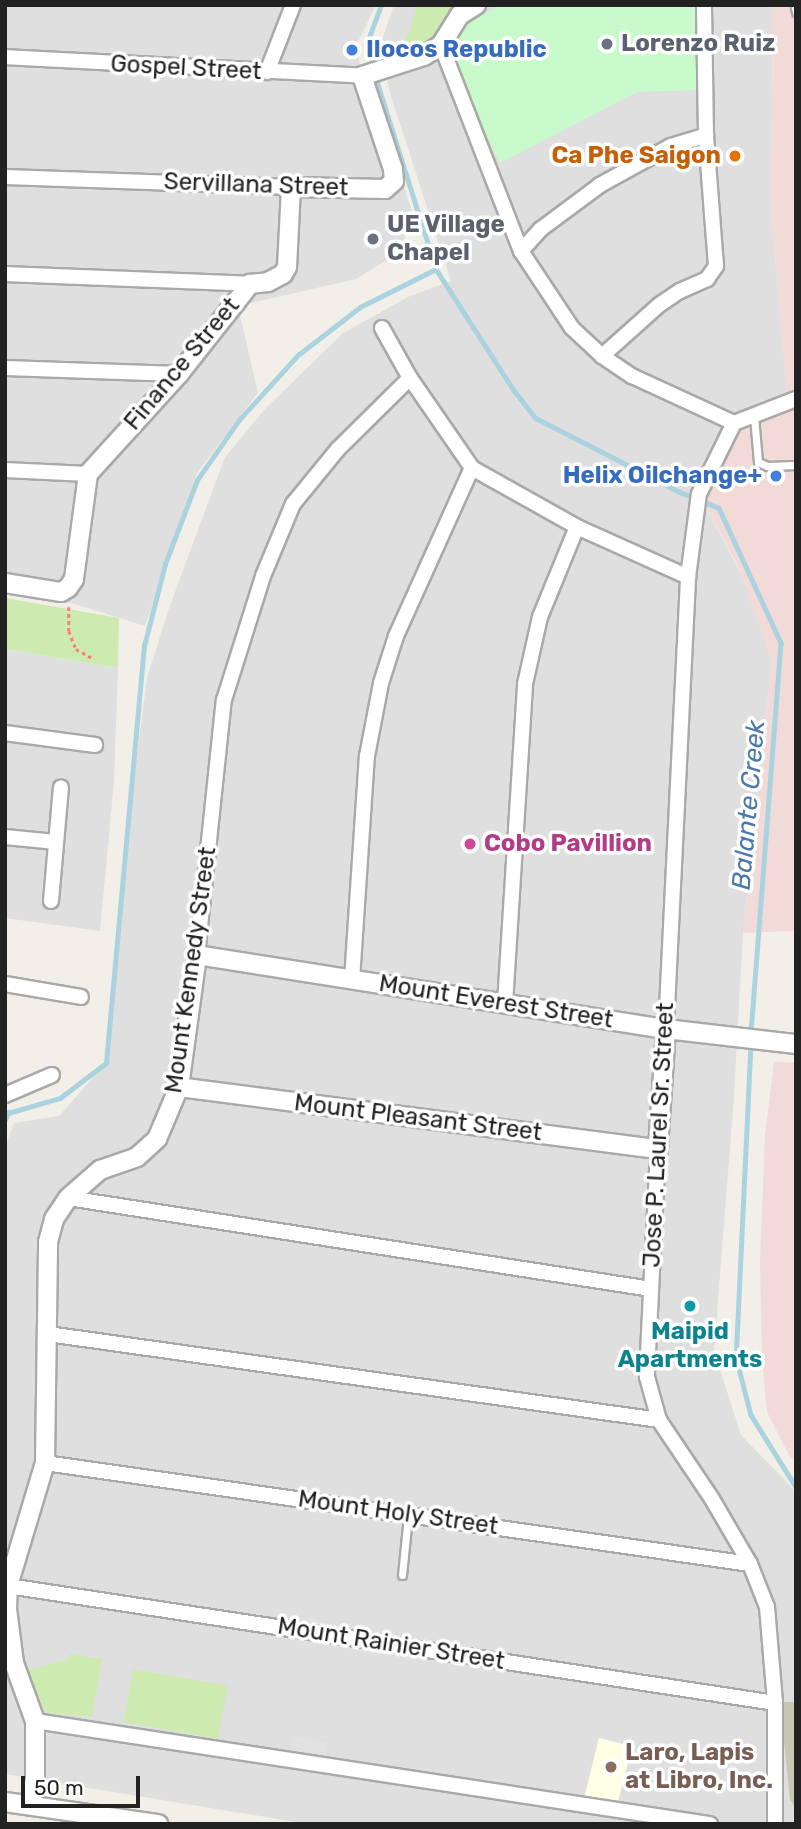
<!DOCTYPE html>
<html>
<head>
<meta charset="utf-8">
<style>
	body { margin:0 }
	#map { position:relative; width:801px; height:1829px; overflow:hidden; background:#f2efe9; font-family:Rubik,sans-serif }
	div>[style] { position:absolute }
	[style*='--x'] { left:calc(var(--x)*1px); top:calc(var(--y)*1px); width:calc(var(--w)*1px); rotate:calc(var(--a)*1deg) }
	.residential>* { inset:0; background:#e0dfdf }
	.commercial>* { inset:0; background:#f2dad9 }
	.education>* { inset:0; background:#ffffe5; transform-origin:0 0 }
	.construction>* { inset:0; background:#c7c7b4 }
	.grass>* { inset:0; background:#cdebb0; transform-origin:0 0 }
	.park>* { inset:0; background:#c8facc }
	.parking>* { inset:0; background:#e2e2e2; transform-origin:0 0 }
	.stream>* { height:4.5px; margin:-2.25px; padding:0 2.25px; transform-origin:2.25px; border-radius:2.25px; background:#aad3df }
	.path>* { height:2.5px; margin-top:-1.25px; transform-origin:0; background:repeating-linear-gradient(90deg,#fa8072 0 3.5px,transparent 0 7px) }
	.roads { filter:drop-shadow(2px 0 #a9a9a9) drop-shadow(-2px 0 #a9a9a9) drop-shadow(0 2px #a9a9a9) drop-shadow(0 -2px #a9a9a9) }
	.service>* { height:7px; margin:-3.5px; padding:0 3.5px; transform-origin:3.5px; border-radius:3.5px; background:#fff }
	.minor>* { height:14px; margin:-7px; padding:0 7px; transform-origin:7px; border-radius:7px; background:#fff }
	.tertiary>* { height:18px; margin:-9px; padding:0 9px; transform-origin:9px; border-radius:9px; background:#fff }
	.dots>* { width:19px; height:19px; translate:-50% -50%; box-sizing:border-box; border:4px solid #fff; border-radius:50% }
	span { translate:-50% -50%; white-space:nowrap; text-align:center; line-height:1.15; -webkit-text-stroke:7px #fff; paint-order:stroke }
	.worship-label { font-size:24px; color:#5b616d; font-weight:700 }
	.left { translate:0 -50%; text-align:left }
	.shop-label { font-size:24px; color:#366cbe; font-weight:700 }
	.right { translate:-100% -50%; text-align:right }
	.street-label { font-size:24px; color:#222 }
	.food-label { font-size:24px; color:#c56008; font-weight:700 }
	.hotel-label { font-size:24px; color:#b23c85; font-weight:700 }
	.culture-label { font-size:24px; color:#0d838f; font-weight:700 }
	.education-label { font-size:24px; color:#785e54; font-weight:700 }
	.water-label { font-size:26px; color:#4a7aab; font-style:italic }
	.frame { position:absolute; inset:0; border:7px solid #222; pointer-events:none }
	.scale { position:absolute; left:21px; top:1776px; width:119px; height:32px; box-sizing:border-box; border:4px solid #222; border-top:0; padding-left:9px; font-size:21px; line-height:24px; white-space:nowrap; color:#222; -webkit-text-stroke:5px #fff; paint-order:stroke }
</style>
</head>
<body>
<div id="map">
	<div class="residential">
		<i style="clip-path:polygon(5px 5px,376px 5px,356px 46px,365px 88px,379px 112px,413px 214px,400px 252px,356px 279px,238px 306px,258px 393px,197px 473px,145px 626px,68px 602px,5px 593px)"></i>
		<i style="clip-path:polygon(394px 5px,773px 5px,771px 210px,787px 391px,732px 416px,692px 481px,748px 587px,772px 660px,743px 933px,734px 1097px,714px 1351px,741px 1435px,796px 1492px,796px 1824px,308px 1824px,5px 1774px,5px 1147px,14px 1123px,59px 1116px,106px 1063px,123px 863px,147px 678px,168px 611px,225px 457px,265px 409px,343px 333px,410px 296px,451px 281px,389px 90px,382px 40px)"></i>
		<i style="clip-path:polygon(5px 649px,118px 668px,114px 782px,100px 931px,5px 918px)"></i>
	</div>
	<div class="commercial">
		<i style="clip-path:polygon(773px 5px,796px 5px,796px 931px,743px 933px,772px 660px,738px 566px,692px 481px,732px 416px,787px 391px,771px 210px)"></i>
		<i style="clip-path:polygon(774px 1062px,796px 1063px,796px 1462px,789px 1455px,767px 1412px,762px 1359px,760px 1261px,765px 1135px)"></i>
	</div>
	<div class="education">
		<i style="left:599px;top:1738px;width:34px;height:59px;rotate:14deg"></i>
	</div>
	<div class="construction">
		<i style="clip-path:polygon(780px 1702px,796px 1702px,796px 1809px,790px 1800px)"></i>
	</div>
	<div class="grass">
		<i style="clip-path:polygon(418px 5px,465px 5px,438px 41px,410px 54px,405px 41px)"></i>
		<i style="clip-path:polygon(5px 598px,119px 618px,118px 668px,5px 649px)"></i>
		<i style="clip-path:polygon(70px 1654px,102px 1659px,92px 1717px,48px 1713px,38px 1703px,29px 1670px,68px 1659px)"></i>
		<i style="left:133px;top:1669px;width:96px;height:54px;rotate:10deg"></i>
	</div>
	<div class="park">
		<i style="clip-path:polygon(500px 5px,697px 5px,698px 90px,637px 92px,500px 163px,445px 53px,460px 28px)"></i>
	</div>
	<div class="parking">
		<i style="left:293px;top:1737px;width:35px;height:12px;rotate:10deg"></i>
	</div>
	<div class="stream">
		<i style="--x:373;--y:67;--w:23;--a:-108"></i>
		<i style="--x:366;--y:45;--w:43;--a:-69.4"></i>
		<i style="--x:375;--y:75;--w:203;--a:72.5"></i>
		<i style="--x:436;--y:269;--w:143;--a:57.3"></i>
		<i style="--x:513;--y:389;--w:37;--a:52"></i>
		<i style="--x:536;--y:418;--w:162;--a:27.2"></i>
		<i style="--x:680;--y:492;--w:42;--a:22.3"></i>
		<i style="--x:719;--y:508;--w:149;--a:65.3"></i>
		<i style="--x:781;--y:643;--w:393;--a:94.4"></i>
		<i style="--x:751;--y:1044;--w:313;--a:92.7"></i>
		<i style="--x:736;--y:1357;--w:60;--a:75.5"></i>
		<i style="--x:751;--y:1415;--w:85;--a:58"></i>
		<i style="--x:5;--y:1120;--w:8;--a:-67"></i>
		<i style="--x:8;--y:1113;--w:54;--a:-16.1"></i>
		<i style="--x:60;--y:1098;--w:58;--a:-37.3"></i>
		<i style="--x:106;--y:1063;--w:419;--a:-84.8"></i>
		<i style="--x:144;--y:646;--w:85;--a:-75.6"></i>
		<i style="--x:165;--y:564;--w:90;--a:-69.1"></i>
		<i style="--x:197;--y:480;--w:73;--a:-55"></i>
		<i style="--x:239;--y:420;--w:88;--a:-47.8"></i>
		<i style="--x:298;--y:355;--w:78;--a:-37.7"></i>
		<i style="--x:360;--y:307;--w:85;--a:-26.6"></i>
	</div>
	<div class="path">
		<i style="--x:69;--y:607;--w:24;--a:90"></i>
		<i style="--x:69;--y:631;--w:19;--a:69"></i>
		<i style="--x:76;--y:649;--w:21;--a:29"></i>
	</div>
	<div class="roads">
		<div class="service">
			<i style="--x:795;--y:8;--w:4;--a:76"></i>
			<i style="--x:754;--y:416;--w:46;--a:85"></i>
			<i style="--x:758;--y:462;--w:10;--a:24"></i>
			<i style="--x:767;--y:466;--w:29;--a:-2"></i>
			<i style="--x:402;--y:1575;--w:59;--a:-84.2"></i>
		</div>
		<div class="minor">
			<i style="--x:441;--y:45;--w:221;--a:68.8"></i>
			<i style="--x:521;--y:251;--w:92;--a:56.5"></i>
			<i style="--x:572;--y:328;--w:41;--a:43"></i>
			<i style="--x:602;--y:356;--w:36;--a:34"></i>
			<i style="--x:632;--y:376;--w:112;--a:24.7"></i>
			<i style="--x:734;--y:423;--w:66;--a:-21.2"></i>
			<i style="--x:5;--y:57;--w:358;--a:3"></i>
			<i style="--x:267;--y:72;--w:72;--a:-68.8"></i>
			<i style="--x:5;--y:177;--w:286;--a:2"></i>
			<i style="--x:521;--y:251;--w:30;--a:-48"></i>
			<i style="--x:541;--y:229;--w:74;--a:-36.7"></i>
			<i style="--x:600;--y:185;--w:81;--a:-28.8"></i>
			<i style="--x:671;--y:146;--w:37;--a:-17"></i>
			<i style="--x:5;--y:274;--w:245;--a:2.3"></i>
			<i style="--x:382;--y:328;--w:57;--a:60.8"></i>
			<i style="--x:410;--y:378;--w:109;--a:55.4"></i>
			<i style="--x:472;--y:468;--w:120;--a:29.3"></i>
			<i style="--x:577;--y:527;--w:122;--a:24.2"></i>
			<i style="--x:602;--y:356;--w:76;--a:-41.8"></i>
			<i style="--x:659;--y:305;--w:25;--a:-34"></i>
			<i style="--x:680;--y:291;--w:30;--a:-24"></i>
			<i style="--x:707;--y:279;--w:16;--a:-55"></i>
			<i style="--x:716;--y:266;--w:131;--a:-94.4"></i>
			<i style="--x:706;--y:135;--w:130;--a:-90.9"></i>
			<i style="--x:5;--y:368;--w:174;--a:2"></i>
			<i style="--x:5;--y:470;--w:83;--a:2.8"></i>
			<i style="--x:5;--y:733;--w:91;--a:7.6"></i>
			<i style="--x:5;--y:837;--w:51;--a:5.6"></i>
			<i style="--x:51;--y:901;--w:114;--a:-85"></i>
			<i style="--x:197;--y:955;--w:256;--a:-84"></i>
			<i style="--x:224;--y:700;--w:130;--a:-72.5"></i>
			<i style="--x:263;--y:576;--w:78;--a:-67.4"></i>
			<i style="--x:293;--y:504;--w:71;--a:-50.7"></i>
			<i style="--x:338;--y:449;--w:101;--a:-44.6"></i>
			<i style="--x:352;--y:980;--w:225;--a:-86.2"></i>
			<i style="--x:367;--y:756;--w:74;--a:-79.1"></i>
			<i style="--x:381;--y:683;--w:49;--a:-72.3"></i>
			<i style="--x:396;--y:636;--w:184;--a:-65.7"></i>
			<i style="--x:5;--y:984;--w:77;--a:9.7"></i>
			<i style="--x:505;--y:1004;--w:321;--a:-86.4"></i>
			<i style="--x:525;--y:684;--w:69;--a:-77.4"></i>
			<i style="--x:540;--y:617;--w:97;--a:-67.7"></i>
			<i style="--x:666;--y:1029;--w:453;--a:-87.2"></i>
			<i style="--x:688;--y:577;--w:84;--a:-82.5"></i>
			<i style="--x:699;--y:494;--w:79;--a:-63.8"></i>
			<i style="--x:5;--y:1095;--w:51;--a:-23.1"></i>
			<i style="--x:658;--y:1149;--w:228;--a:92.8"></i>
			<i style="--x:647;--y:1377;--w:45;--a:74.4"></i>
			<i style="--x:659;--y:1420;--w:95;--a:56.1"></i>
			<i style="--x:712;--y:1499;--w:75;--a:59.7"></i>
			<i style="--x:750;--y:1564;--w:46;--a:68.4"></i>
			<i style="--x:767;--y:1607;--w:96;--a:85.2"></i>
			<i style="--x:775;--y:1703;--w:121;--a:90"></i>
			<i style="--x:68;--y:1198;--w:590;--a:8.87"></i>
			<i style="--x:48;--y:1334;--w:617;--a:8.01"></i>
			<i style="--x:45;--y:1463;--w:712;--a:8.15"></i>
			<i style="--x:8;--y:1586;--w:776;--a:8.67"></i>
			<i style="--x:35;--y:1721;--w:683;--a:8.68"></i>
		</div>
		<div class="tertiary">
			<i style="--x:5;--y:583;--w:57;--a:9.1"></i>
			<i style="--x:61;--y:592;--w:8;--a:-30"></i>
			<i style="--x:68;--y:588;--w:11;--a:-56"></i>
			<i style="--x:74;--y:579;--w:106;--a:-82.4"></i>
			<i style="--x:88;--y:474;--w:135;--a:-47.7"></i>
			<i style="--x:179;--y:374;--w:115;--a:-51.7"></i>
			<i style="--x:250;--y:284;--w:18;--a:-6"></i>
			<i style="--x:268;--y:282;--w:17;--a:-28"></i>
			<i style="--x:283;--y:274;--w:8;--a:-60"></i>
			<i style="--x:287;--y:267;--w:80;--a:-87.1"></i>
			<i style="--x:291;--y:187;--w:94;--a:1.2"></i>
			<i style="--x:385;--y:189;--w:12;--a:-42"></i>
			<i style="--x:394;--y:181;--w:12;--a:-95"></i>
			<i style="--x:393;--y:169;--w:98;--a:-108.4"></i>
			<i style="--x:362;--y:76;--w:65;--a:-17.9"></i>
			<i style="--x:424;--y:56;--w:20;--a:-33"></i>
			<i style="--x:441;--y:45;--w:36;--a:-58"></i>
			<i style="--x:460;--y:15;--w:19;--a:-32"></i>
			<i style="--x:179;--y:1087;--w:483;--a:7.4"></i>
			<i style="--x:658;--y:1149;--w:120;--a:-86.2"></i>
			<i style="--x:5;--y:1802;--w:155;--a:8.2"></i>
			<i style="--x:30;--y:1804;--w:26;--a:-79"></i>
			<i style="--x:35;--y:1778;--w:57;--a:-90"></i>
			<i style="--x:35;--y:1721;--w:62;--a:-109.9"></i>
			<i style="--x:14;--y:1663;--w:54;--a:-97.4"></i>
			<i style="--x:7;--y:1609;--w:23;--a:-88"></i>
			<i style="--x:8;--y:1586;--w:128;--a:-73.3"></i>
			<i style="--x:45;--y:1463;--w:221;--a:-89.2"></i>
			<i style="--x:48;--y:1242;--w:24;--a:-75"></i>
			<i style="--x:54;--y:1219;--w:25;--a:-56"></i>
			<i style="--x:68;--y:1198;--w:43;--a:-41.2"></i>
			<i style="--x:100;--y:1170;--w:39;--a:-19"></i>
			<i style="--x:137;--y:1157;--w:27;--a:-42"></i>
			<i style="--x:157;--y:1139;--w:56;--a:-67.1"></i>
			<i style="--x:179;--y:1087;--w:133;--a:-82.2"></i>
			<i style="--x:197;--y:955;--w:475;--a:9"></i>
			<i style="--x:666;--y:1029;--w:131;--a:6.6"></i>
		</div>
	</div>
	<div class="dots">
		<i style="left:607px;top:44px;background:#6b7280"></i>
		<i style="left:352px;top:50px;background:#3f7fe0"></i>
		<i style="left:735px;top:156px;background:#e8710a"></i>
		<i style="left:373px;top:239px;background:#6b7280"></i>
		<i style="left:776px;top:476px;background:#3f7fe0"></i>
		<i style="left:470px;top:844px;background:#d1479c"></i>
		<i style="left:690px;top:1306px;background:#0f9aa8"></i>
		<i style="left:611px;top:1767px;background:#8d6e63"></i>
	</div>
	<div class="worship-label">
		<span class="left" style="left:621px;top:44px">Lorenzo Ruiz</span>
		<span class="left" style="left:387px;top:239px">UE Village<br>Chapel</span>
	</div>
	<div class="shop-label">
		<span class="left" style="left:366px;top:50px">Ilocos Republic</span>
		<span class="right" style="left:762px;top:476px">Helix Oilchange+</span>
	</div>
	<div class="street-label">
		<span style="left:186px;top:68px;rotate:3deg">Gospel Street</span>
		<span style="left:256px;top:185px;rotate:2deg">Servillana Street</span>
		<span style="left:182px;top:364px;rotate:-50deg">Finance Street</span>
		<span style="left:191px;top:970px;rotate:-82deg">Mount Kennedy Street</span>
		<span style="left:496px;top:1002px;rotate:9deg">Mount Everest Street</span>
		<span style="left:418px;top:1118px;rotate:7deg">Mount Pleasant Street</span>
		<span style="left:659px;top:1135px;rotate:-87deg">Jose P. Laurel Sr. Street</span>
		<span style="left:398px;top:1513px;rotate:8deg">Mount Holy Street</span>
		<span style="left:391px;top:1644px;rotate:9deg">Mount Rainier Street</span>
	</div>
	<div class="food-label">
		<span class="right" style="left:721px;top:156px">Ca Phe Saigon</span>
	</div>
	<div class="hotel-label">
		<span class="left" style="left:484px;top:844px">Cobo Pavillion</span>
	</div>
	<div class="culture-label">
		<span style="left:690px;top:1346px">Maipid<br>Apartments</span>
	</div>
	<div class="education-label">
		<span class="left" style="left:625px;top:1767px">Laro, Lapis<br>at Libro, Inc.</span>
	</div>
	<div class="water-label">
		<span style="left:749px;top:805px;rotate:-85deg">Balante Creek</span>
	</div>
	<div class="frame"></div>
	<div class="scale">50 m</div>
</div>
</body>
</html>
